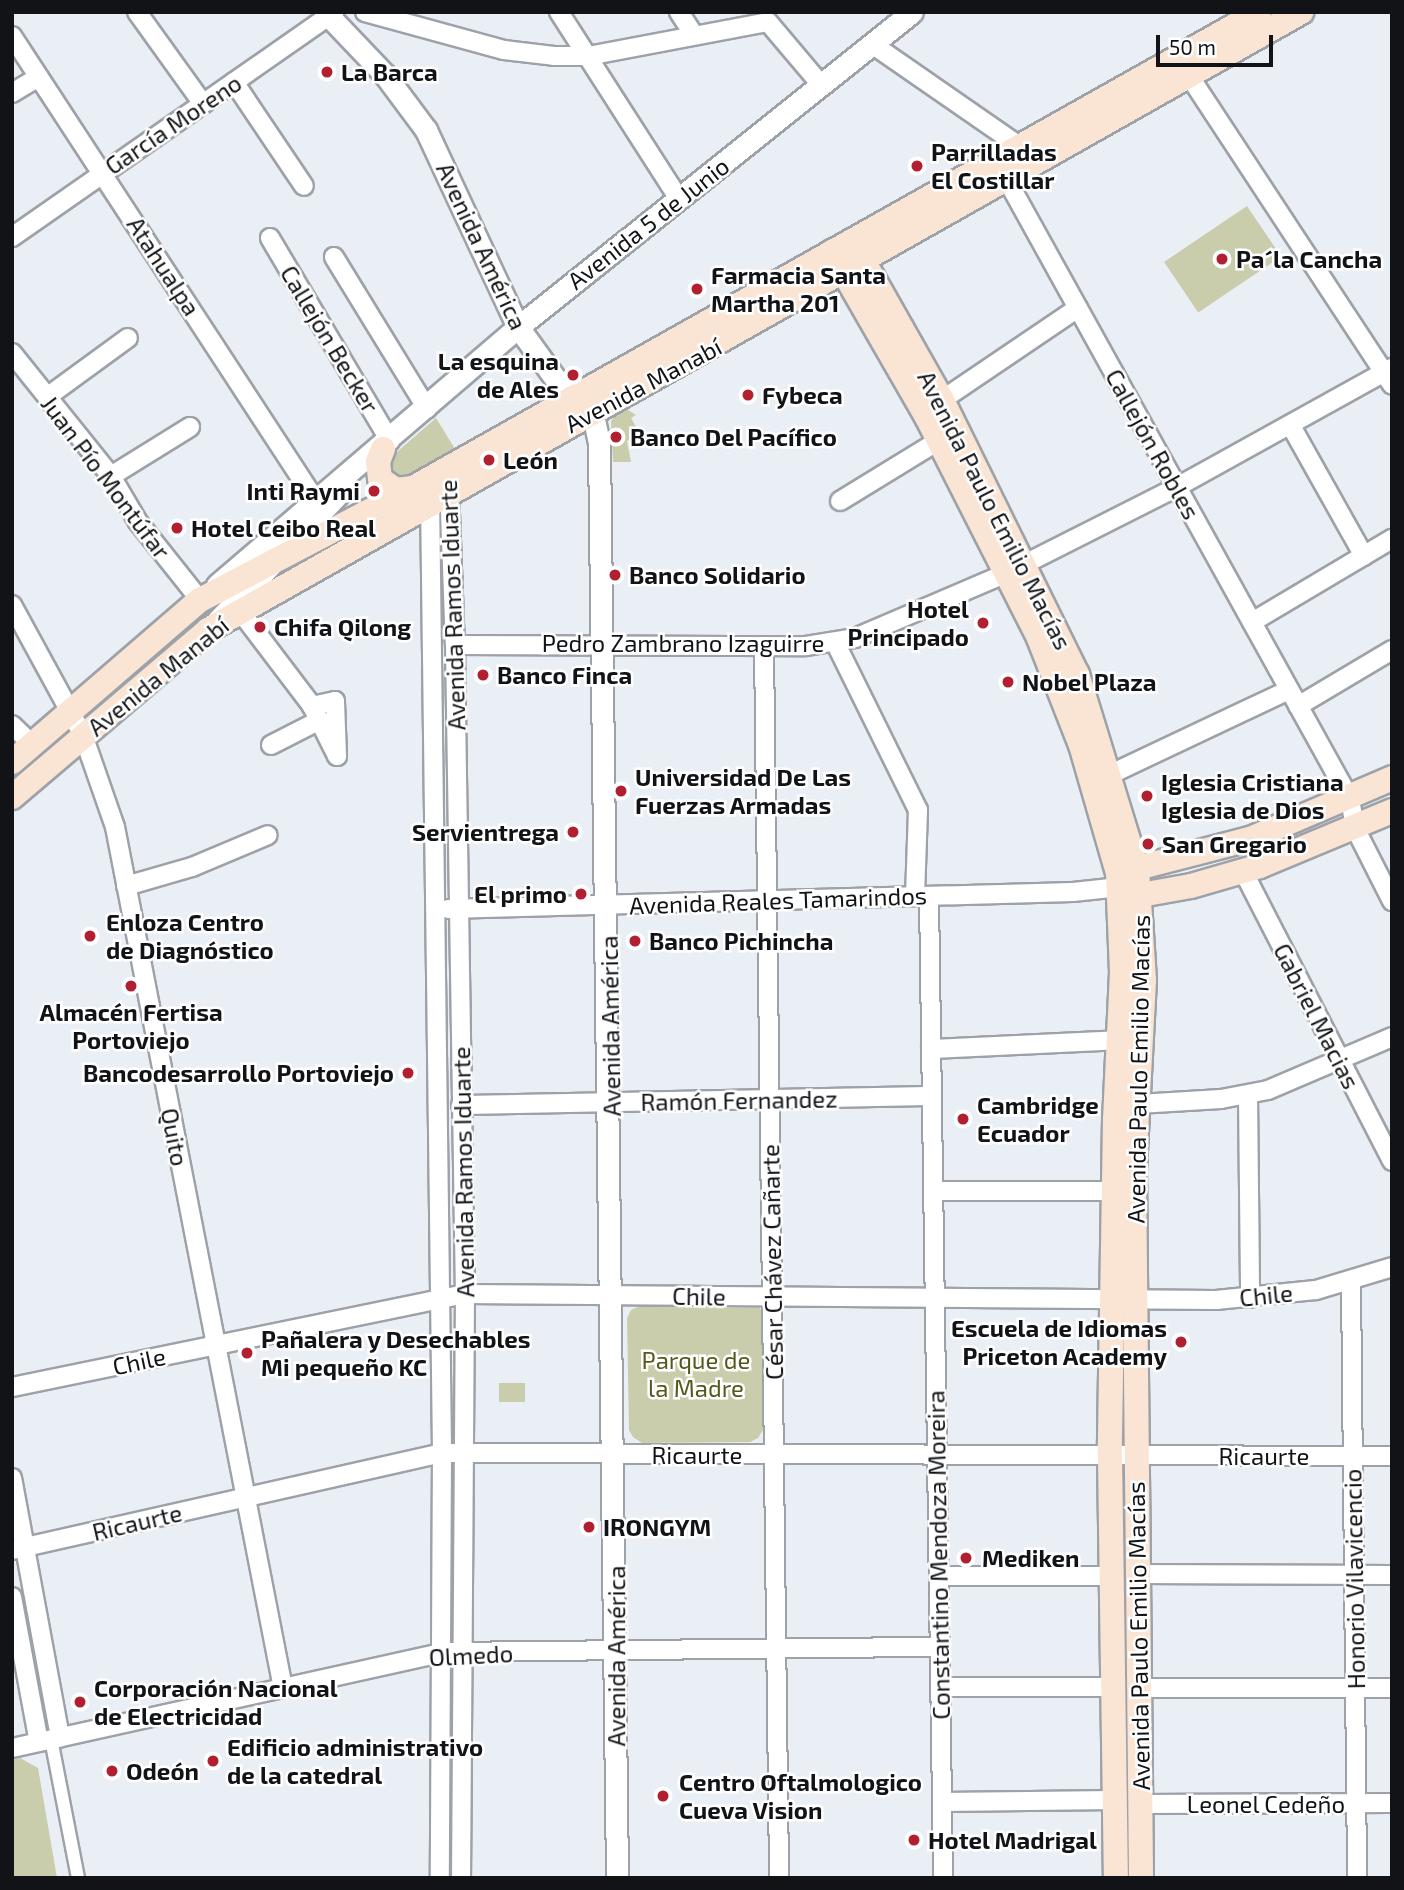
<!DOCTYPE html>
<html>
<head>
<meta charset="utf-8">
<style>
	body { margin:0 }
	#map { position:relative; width:1404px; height:1890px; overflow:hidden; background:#eaeff6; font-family:"Exo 2",sans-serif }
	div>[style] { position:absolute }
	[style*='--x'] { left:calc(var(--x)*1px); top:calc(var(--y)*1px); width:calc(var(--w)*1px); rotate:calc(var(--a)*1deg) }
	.green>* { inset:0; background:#c9cdac; transform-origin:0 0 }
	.roads { filter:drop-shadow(2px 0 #9da2a9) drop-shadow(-2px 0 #9da2a9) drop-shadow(0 2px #9da2a9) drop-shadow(0 -2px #9da2a9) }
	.pedestrian>* { height:12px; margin:-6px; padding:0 6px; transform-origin:6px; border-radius:6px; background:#fff }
	.minor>* { height:18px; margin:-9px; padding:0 9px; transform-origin:9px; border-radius:9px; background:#fff }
	.tertiary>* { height:21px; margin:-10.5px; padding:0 10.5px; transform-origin:10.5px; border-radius:10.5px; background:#fff }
	.secondary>* { height:24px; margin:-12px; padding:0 12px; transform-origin:12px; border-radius:12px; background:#fae5d4 }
	.dots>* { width:19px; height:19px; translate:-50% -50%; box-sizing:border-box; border:4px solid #fff; border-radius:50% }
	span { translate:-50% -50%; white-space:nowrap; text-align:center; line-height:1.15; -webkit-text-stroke:5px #fff; paint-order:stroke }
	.poi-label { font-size:24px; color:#111316; font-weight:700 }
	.left { translate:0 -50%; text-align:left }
	.right { translate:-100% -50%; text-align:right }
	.street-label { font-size:24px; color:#111316 }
	.park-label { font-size:24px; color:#55591b }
	.frame { position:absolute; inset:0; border:14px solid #111316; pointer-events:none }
	.scale { position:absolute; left:1156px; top:35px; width:117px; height:32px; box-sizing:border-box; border:4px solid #111316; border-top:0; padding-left:9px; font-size:21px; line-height:24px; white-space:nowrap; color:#111316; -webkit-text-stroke:5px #fff; paint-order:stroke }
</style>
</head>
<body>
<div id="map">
	<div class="green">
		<i style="left:1247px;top:206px;width:61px;height:100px;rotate:56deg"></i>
		<i style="clip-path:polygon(622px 406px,636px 415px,631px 418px,640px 434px,627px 441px,631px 462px,613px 462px,611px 421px)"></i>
		<i style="clip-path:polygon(436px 418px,457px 452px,399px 484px,383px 464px)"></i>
		<i style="clip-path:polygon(229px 598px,110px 700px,104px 700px,105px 695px,212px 606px)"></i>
		<i style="clip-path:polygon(640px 1306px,760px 1308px,764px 1317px,763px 1430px,758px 1438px,750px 1442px,642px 1443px,633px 1437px,629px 1430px,627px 1318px,631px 1310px)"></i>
		<i style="left:499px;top:1383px;width:26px;height:19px"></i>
		<i style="clip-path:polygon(20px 1758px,38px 1768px,57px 1878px,12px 1878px,12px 1760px)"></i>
	</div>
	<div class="roads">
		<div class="pedestrian">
			<i style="--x:51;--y:1739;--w:142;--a:79"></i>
		</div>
		<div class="minor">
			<i style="--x:137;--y:12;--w:113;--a:54.3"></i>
			<i style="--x:365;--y:12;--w:144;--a:15.3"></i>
			<i style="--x:504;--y:50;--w:50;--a:6.8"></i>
			<i style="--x:554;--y:56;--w:34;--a:0"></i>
			<i style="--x:588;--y:56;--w:183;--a:-10.7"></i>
			<i style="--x:768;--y:22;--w:84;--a:49.8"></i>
			<i style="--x:559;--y:12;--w:222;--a:57.3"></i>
			<i style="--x:679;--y:12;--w:27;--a:57"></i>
			<i style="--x:12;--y:36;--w:552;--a:56.83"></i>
			<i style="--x:872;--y:44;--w:178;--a:34.7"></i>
			<i style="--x:1018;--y:145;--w:37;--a:107"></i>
			<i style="--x:1007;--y:180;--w:708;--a:61.01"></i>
			<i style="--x:1350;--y:799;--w:29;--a:80"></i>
			<i style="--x:1355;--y:828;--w:82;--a:63.1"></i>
			<i style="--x:1184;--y:68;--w:379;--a:56.7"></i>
			<i style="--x:234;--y:82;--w:125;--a:56.1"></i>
			<i style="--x:12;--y:93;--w:31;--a:-31"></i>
			<i style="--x:12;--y:237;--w:393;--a:-34.9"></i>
			<i style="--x:270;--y:238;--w:236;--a:59.4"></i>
			<i style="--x:334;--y:257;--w:178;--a:58.5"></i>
			<i style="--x:12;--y:353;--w:158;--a:51.2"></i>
			<i style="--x:111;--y:476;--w:53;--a:59.6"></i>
			<i style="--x:138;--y:522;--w:100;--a:51.5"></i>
			<i style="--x:47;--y:397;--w:100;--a:-36.1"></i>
			<i style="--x:942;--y:400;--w:164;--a:-34.1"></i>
			<i style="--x:1291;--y:426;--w:149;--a:60.7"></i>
			<i style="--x:111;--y:476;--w:93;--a:-31.8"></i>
			<i style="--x:449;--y:485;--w:160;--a:87.9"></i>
			<i style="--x:455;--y:645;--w:649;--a:89.12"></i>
			<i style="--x:465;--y:1294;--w:584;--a:90.39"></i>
			<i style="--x:430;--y:496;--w:957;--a:89.28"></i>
			<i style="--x:442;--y:1453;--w:425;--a:90.3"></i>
			<i style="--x:840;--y:501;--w:115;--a:-31.5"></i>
			<i style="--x:12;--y:605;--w:148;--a:61.4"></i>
			<i style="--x:83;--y:735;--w:97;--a:70.8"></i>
			<i style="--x:115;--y:827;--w:877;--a:78.96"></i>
			<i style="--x:240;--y:611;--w:119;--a:52.8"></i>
			<i style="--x:312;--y:706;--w:56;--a:63.4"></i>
			<i style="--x:337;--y:756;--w:55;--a:-92.1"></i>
			<i style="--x:335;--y:701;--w:24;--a:168"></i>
			<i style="--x:1252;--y:622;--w:163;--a:-30.7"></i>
			<i style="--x:835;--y:642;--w:187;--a:63.7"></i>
			<i style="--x:918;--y:810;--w:86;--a:92"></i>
			<i style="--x:455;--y:645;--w:351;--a:0.2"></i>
			<i style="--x:806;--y:646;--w:50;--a:-9.3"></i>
			<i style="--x:855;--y:638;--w:165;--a:-23.2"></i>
			<i style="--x:1007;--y:573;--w:191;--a:-26.8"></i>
			<i style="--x:1177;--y:487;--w:246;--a:-29"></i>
			<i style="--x:764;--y:646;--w:1232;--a:89.3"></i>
			<i style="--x:1298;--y:706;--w:109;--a:-30.8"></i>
			<i style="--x:12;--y:725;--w:28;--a:44"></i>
			<i style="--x:271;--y:745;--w:55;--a:-27"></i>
			<i style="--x:1111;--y:774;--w:197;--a:-25.3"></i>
			<i style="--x:1243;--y:871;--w:326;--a:62.8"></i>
			<i style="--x:126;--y:886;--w:69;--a:-16.1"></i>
			<i style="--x:192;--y:867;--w:82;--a:-22.8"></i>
			<i style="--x:929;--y:896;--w:982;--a:89.18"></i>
			<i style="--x:448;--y:909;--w:625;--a:-1.56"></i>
			<i style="--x:1073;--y:892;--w:47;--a:-6.1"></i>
			<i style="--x:931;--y:1049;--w:188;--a:-2.7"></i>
			<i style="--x:1248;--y:1095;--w:203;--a:89.4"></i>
			<i style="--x:1138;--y:1104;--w:83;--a:-3.4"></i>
			<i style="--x:1221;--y:1099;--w:48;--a:-10.8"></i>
			<i style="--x:1268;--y:1090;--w:135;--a:-23.1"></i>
			<i style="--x:461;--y:1105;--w:471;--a:-1.1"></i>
			<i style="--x:933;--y:1191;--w:181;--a:0"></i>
			<i style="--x:1351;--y:1281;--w:597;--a:89.42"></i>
			<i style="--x:12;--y:1387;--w:462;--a:-11.6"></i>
			<i style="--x:465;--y:1294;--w:751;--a:0.46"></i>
			<i style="--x:1216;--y:1300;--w:100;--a:-5.7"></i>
			<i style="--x:1316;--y:1290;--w:79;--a:-16.8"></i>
			<i style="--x:12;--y:1478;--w:264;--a:79.5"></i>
			<i style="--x:12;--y:1550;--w:441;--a:-12.7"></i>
			<i style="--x:442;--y:1453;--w:950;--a:0.18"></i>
			<i style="--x:1137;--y:1574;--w:255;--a:0.2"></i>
			<i style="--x:939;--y:1576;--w:172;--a:0"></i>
			<i style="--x:12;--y:1597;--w:147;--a:79.5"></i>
			<i style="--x:940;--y:1687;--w:173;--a:0"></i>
			<i style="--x:1140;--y:1688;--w:252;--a:0"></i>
			<i style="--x:12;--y:1748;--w:443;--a:-12.5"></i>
			<i style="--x:444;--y:1652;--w:496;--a:-0.6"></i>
			<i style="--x:942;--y:1802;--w:173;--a:-0.7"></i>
			<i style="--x:1140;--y:1804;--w:252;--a:-0.2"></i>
		</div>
		<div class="tertiary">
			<i style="--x:325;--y:12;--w:87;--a:46.4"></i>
			<i style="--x:385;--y:75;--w:69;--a:53.3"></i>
			<i style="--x:426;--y:130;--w:217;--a:65"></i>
			<i style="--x:518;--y:327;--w:89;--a:54.2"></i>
			<i style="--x:570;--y:399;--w:25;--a:27"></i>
			<i style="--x:592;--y:410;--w:34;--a:78"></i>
			<i style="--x:599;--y:443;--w:1435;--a:89.28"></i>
			<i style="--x:217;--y:585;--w:396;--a:-40.6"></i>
			<i style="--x:518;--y:327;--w:504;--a:-38.64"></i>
			<i style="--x:217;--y:621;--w:185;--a:-46.3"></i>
		</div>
		<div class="secondary">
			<i style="--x:852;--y:241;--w:183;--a:60.5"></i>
			<i style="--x:942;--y:400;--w:305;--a:63.8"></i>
			<i style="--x:1077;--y:674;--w:204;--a:72.9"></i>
			<i style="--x:1137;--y:869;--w:111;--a:86.4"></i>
			<i style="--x:1144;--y:980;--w:191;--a:93"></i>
			<i style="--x:1134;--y:1171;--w:707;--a:89.43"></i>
			<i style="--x:832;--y:252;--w:190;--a:60.1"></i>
			<i style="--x:927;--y:417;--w:248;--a:63.1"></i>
			<i style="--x:1039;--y:638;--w:115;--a:68.6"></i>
			<i style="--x:1081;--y:745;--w:133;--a:73.9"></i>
			<i style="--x:1118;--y:873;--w:99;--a:87.7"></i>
			<i style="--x:1122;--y:972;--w:147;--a:92.7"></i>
			<i style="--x:1115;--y:1119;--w:337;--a:90.9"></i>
			<i style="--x:1110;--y:1456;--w:422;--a:89.2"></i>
			<i style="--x:383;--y:449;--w:14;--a:111"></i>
			<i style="--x:378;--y:462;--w:17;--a:83"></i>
			<i style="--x:380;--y:479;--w:19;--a:35"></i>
			<i style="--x:396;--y:490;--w:17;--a:-7"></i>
			<i style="--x:12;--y:762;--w:248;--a:-40.8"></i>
			<i style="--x:200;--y:600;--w:241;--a:-27.7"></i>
			<i style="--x:413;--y:488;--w:971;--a:-29.36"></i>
			<i style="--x:12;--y:797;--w:257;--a:-40.4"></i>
			<i style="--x:208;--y:630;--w:1256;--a:-29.48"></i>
			<i style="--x:1122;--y:872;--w:132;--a:-14.5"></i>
			<i style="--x:1250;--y:839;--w:155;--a:-23.2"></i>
			<i style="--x:1124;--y:898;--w:68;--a:-10.2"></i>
			<i style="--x:1191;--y:886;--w:72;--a:-16.2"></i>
			<i style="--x:1260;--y:866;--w:143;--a:-22.6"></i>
		</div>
	</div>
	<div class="dots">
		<i style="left:327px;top:72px;background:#b21f30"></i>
		<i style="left:917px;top:166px;background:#b21f30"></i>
		<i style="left:1222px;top:259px;background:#b21f30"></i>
		<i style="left:697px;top:289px;background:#b21f30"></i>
		<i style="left:573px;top:375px;background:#b21f30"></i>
		<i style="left:748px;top:395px;background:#b21f30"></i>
		<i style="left:616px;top:437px;background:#b21f30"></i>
		<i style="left:489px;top:460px;background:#b21f30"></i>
		<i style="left:374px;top:491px;background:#b21f30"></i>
		<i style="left:177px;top:528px;background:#b21f30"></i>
		<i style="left:615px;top:575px;background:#b21f30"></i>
		<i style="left:983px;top:623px;background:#b21f30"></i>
		<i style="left:260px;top:627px;background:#b21f30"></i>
		<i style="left:483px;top:675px;background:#b21f30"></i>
		<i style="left:1008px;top:682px;background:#b21f30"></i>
		<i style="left:621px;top:791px;background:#b21f30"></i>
		<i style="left:1147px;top:796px;background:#b21f30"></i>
		<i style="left:573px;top:832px;background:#b21f30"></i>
		<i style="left:1148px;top:844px;background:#b21f30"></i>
		<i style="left:581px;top:894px;background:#b21f30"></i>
		<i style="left:90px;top:936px;background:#b21f30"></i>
		<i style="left:635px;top:941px;background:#b21f30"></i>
		<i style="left:131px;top:986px;background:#b21f30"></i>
		<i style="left:408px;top:1073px;background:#b21f30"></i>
		<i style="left:963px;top:1119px;background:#b21f30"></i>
		<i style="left:1181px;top:1342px;background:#b21f30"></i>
		<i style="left:247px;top:1353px;background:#b21f30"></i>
		<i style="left:589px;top:1527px;background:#b21f30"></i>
		<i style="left:966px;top:1558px;background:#b21f30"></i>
		<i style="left:80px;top:1702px;background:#b21f30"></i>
		<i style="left:213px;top:1761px;background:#b21f30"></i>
		<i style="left:112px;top:1771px;background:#b21f30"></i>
		<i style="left:663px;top:1796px;background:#b21f30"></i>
		<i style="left:914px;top:1840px;background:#b21f30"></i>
	</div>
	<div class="poi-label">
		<span class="left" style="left:341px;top:72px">La Barca</span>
		<span class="left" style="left:931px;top:166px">Parrilladas<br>El Costillar</span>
		<span class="left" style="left:1236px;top:259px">Pa´la Cancha</span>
		<span class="left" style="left:711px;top:289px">Farmacia Santa<br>Martha 201</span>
		<span class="right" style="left:559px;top:375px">La esquina<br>de Ales</span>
		<span class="left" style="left:762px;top:395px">Fybeca</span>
		<span class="left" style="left:630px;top:437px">Banco Del Pacífico</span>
		<span class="left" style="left:503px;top:460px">León</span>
		<span class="right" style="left:360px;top:491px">Inti Raymi</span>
		<span class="left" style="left:191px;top:528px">Hotel Ceibo Real</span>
		<span class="left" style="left:629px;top:575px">Banco Solidario</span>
		<span class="right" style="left:969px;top:623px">Hotel<br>Principado</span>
		<span class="left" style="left:274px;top:627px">Chifa Qilong</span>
		<span class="left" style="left:497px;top:675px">Banco Finca</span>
		<span class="left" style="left:1022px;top:682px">Nobel Plaza</span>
		<span class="left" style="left:635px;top:791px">Universidad De Las<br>Fuerzas Armadas</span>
		<span class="left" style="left:1161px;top:796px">Iglesia Cristiana<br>Iglesia de Dios</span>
		<span class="right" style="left:559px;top:832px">Servientrega</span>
		<span class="left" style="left:1162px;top:844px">San Gregario</span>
		<span class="right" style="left:567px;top:894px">El primo</span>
		<span class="left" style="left:106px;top:936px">Enloza Centro<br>de Diagnóstico</span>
		<span class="left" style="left:649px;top:941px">Banco Pichincha</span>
		<span style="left:131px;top:1026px">Almacén Fertisa<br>Portoviejo</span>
		<span class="right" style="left:394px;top:1073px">Bancodesarrollo Portoviejo</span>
		<span class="left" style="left:977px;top:1119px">Cambridge<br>Ecuador</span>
		<span class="right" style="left:1167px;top:1342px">Escuela de Idiomas<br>Priceton Academy</span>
		<span class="left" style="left:261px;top:1353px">Pañalera y Desechables<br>Mi pequeño KC</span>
		<span class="left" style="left:603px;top:1527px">IRONGYM</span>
		<span class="left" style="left:982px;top:1558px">Mediken</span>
		<span class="left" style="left:94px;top:1702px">Corporación Nacional<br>de Electricidad</span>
		<span class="left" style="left:227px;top:1761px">Edificio administrativo<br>de la catedral</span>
		<span class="left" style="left:126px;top:1771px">Odeón</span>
		<span class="left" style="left:679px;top:1796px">Centro Oftalmologico<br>Cueva Vision</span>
		<span class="left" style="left:928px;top:1840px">Hotel Madrigal</span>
	</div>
	<div class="street-label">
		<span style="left:173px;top:124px;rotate:-34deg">García Moreno</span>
		<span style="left:648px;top:223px;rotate:-38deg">Avenida 5 de Junio</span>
		<span style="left:482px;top:246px;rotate:65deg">Avenida América</span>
		<span style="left:164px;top:266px;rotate:57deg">Atahualpa</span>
		<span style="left:330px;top:339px;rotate:59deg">Callejón Becker</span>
		<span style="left:643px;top:385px;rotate:-28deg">Avenida Manabí</span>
		<span style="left:1153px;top:444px;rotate:61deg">Callejón Robles</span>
		<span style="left:106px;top:477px;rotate:53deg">Juan Pío Montúfar</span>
		<span style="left:995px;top:510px;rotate:63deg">Avenida Paulo Emilio Macías</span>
		<span style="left:452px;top:605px;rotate:-92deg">Avenida Ramos Iduarte</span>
		<span style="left:683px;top:643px">Pedro Zambrano Izaguirre</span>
		<span style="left:158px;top:676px;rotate:-39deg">Avenida Manabí</span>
		<span style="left:778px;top:900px;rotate:-2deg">Avenida Reales Tamarindos</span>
		<span style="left:1317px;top:1016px;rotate:63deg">Gabriel Macias</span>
		<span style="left:610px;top:1026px;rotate:-91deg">Avenida América</span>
		<span style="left:1138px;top:1069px;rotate:-89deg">Avenida Paulo Emilio Macías</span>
		<span style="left:739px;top:1100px;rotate:-1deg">Ramón Fernandez</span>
		<span style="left:175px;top:1137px;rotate:79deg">Quito</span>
		<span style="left:463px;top:1172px;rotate:-91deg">Avenida Ramos Iduarte</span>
		<span style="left:772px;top:1262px;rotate:-91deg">César Chávez Cañarte</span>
		<span style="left:1266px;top:1295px;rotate:-6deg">Chile</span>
		<span style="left:699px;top:1296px;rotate:1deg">Chile</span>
		<span style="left:139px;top:1361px;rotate:-12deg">Chile</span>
		<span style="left:697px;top:1455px">Ricaurte</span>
		<span style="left:1264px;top:1456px">Ricaurte</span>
		<span style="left:137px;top:1522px;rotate:-13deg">Ricaurte</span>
		<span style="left:938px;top:1555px;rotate:-91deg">Constantino Mendoza Moreira</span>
		<span style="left:1354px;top:1579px;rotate:-91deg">Honorio Vilavicencio</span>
		<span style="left:1138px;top:1636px;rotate:-91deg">Avenida Paulo Emilio Macías</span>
		<span style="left:471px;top:1655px;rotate:-3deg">Olmedo</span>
		<span style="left:616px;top:1656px;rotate:-90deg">Avenida América</span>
		<span style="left:1266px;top:1804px">Leonel Cedeño</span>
	</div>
	<div class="park-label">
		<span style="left:696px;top:1374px">Parque de<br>la Madre</span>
	</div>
	<div class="frame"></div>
	<div class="scale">50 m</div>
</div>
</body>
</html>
